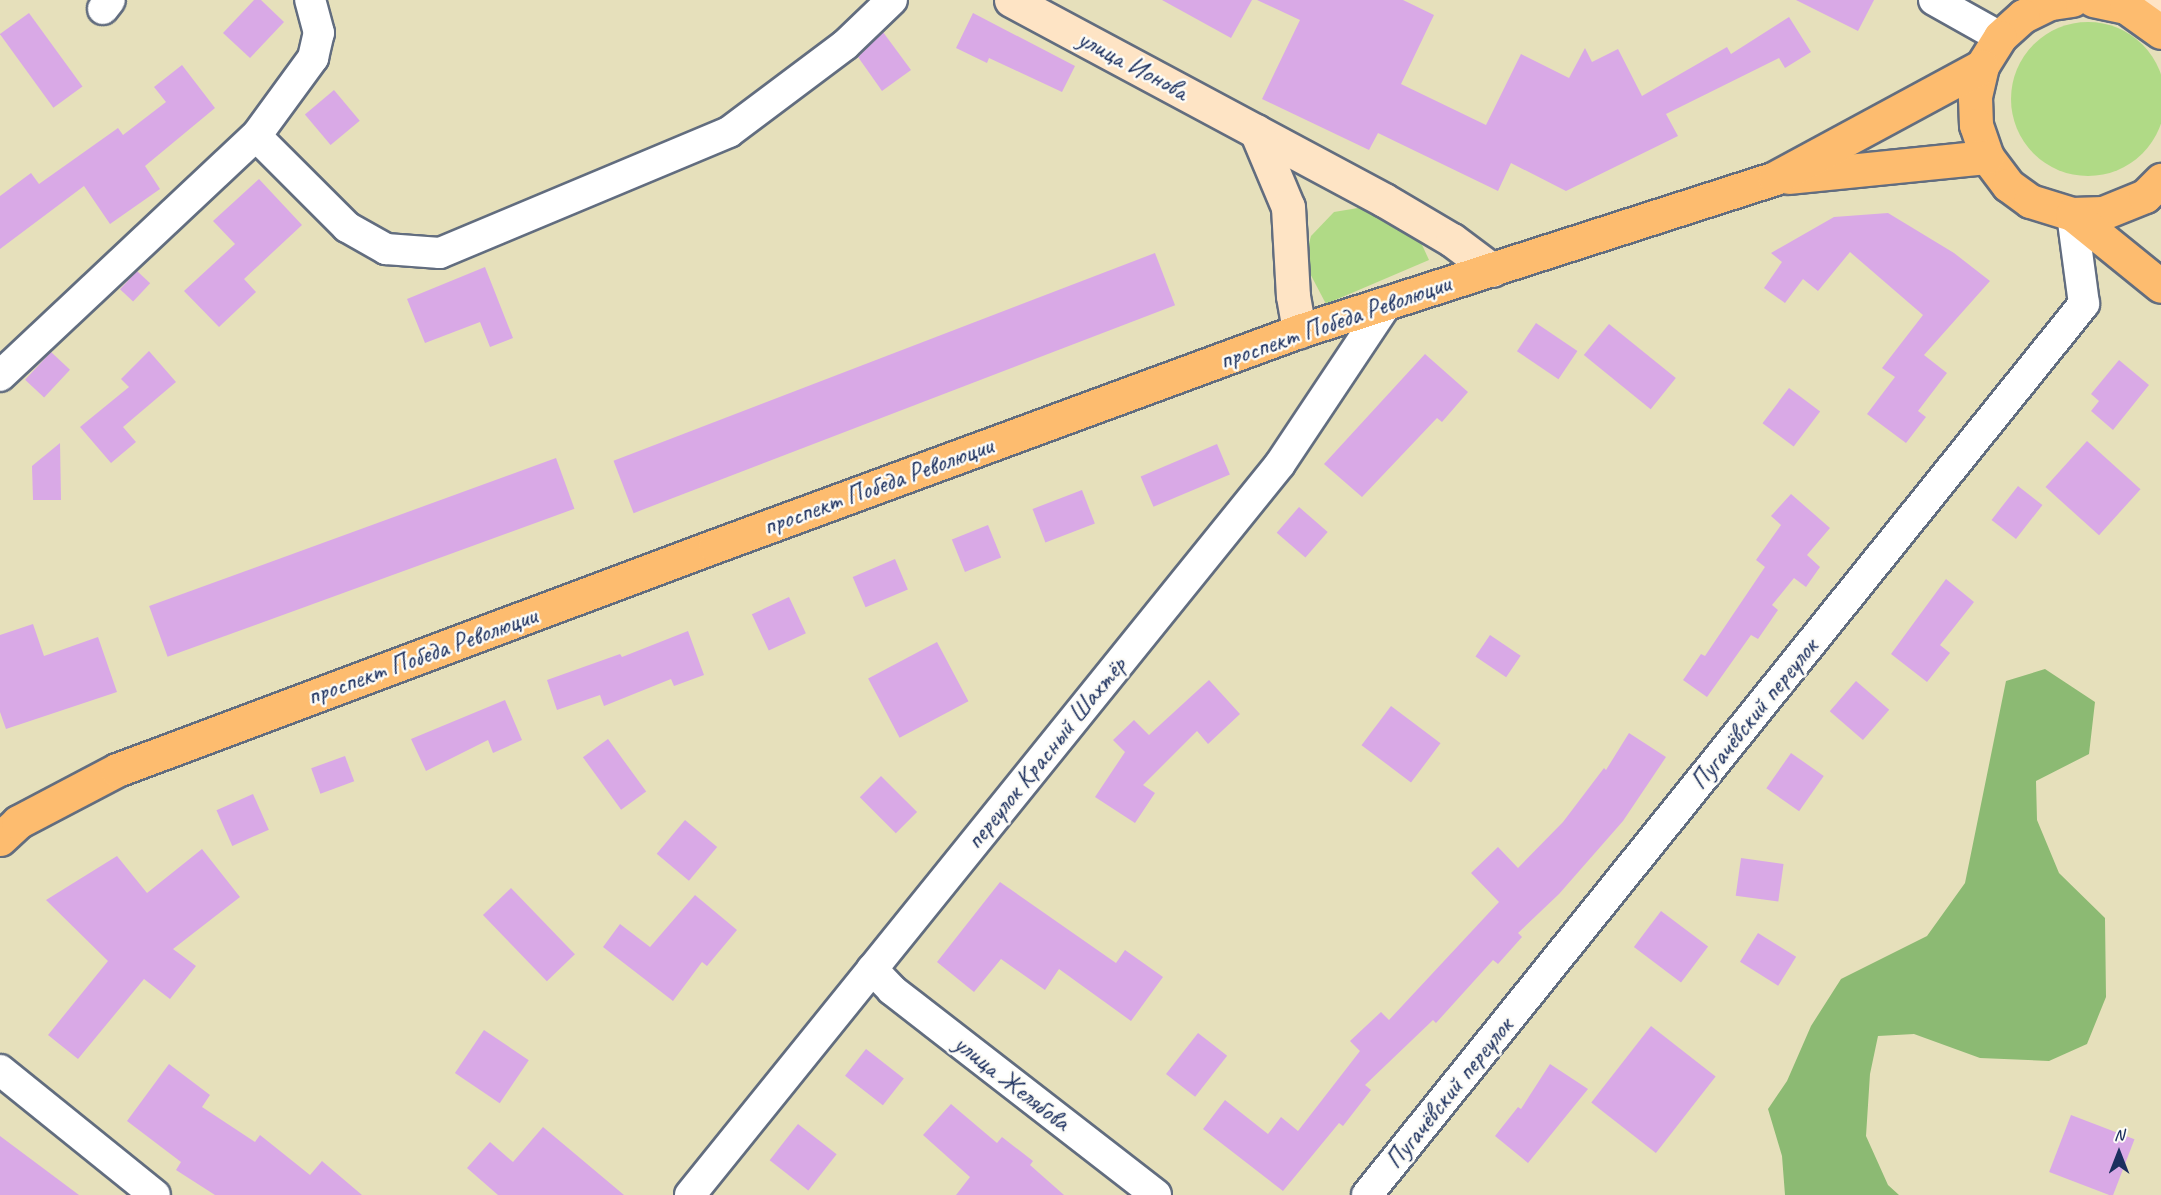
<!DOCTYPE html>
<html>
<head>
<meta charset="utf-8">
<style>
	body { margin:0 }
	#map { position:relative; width:2161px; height:1195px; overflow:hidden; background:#e6e0bb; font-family:Caveat,sans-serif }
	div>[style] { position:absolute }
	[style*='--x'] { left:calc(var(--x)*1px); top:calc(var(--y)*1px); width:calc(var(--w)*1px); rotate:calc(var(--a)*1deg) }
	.green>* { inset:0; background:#b0da86 }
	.round { border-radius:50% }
	.forest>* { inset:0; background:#8cba73 }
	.building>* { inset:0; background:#d9a9e6; transform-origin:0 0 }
	.roads { filter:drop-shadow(2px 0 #626d7f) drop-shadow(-2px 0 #626d7f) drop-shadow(0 2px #626d7f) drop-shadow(0 -2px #626d7f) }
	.street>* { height:30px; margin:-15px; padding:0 15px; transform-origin:15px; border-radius:15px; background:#fff }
	.secondary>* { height:33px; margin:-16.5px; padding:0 16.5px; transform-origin:16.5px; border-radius:16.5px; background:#fee4c5 }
	.primary>* { height:33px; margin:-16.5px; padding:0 16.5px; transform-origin:16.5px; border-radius:16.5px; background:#fdbc6f }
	span { translate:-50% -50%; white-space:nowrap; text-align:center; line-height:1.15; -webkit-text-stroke:5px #fdfcf7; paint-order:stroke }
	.street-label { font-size:26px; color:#1b2f5e }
	.north { position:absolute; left:2089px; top:1123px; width:60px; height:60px; -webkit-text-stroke:4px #fdfcf7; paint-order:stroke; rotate:0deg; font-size:16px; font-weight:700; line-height:24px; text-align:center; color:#1b2f5e }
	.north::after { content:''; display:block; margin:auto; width:21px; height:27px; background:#1b2f5e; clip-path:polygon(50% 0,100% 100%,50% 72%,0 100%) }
</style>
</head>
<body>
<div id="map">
	<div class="green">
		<i class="round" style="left:2011px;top:22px;width:154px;height:154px"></i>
		<i style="clip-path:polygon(1358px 208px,1388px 215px,1418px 236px,1429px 260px,1326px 304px,1304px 262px,1311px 236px,1334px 212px)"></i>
	</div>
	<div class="forest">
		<i style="clip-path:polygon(2045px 669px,2095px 702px,2089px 754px,2036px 781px,2037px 820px,2059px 873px,2105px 918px,2106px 997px,2087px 1044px,2049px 1061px,1980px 1058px,1914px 1034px,1878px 1036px,1870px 1074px,1866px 1136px,1888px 1185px,1899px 1195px,1785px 1195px,1782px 1156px,1768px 1109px,1787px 1081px,1811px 1026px,1841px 979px,1927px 936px,1965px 883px,2006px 681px)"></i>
	</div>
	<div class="building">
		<i style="clip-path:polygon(254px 0,261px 0,284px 22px,250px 58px,223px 33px)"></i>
		<i style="clip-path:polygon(1162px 0,1252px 0,1231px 38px)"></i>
		<i style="clip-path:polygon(1257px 0,1403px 0,1434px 15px,1401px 84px,1486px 125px,1521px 54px,1569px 78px,1585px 48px,1592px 62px,1618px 49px,1642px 96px,1727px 47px,1731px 54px,1789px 17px,1811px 52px,1785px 68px,1779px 58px,1666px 114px,1678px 136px,1566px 191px,1511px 163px,1498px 191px,1378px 133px,1369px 150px,1262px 99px,1300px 20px)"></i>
		<i style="clip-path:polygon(1796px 0,1874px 0,1858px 31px)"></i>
		<i style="left:29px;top:13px;width:91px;height:36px;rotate:54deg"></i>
		<i style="clip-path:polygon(973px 13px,1075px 66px,1062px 92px,989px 58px,987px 63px,956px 48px)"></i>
		<i style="clip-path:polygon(883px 32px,911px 70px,882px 91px,858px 57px)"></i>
		<i style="clip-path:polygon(182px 65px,215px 108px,145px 166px,160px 189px,110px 224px,84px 186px,0 249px,0 196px,31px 173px,39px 184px,118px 128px,123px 135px,166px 102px,154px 87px)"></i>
		<i style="left:334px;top:90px;width:40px;height:38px;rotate:50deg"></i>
		<i style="clip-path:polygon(259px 179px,302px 225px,244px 279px,256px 292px,219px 327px,184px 291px,235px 244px,213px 221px)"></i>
		<i style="clip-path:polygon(1888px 213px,1954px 253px,1990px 281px,1924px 355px,1947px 373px,1918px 411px,1926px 417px,1906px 443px,1867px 414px,1895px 377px,1882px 368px,1923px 315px,1850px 252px,1818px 291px,1803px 279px,1785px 303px,1764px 288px,1782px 262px,1771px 253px,1834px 217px)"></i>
		<i style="left:1155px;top:253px;width:56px;height:580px;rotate:69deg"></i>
		<i style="clip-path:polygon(485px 267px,513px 338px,490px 347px,480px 322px,425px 343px,407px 299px)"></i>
		<i style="left:137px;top:271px;width:18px;height:25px;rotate:43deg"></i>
		<i style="left:1536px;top:323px;width:50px;height:34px;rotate:34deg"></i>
		<i style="left:1609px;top:324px;width:86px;height:40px;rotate:39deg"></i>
		<i style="clip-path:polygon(149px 351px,176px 382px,123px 427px,136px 442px,111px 463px,80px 427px,129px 387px,121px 379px)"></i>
		<i style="left:51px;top:352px;width:26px;height:38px;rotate:43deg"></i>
		<i style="clip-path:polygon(1425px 354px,1468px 392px,1442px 422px,1437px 418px,1362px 497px,1324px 464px)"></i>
		<i style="clip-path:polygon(2119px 360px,2149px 385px,2113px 430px,2091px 411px,2099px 401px,2091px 394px)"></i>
		<i style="left:1789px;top:388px;width:39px;height:44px;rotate:37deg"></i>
		<i style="left:2087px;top:441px;width:72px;height:62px;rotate:42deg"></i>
		<i style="clip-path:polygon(60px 443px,61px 500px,33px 500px,32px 466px)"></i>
		<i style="left:1217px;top:444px;width:33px;height:83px;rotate:67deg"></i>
		<i style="left:556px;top:458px;width:54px;height:433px;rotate:70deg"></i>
		<i style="left:2018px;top:486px;width:31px;height:43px;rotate:38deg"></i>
		<i style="left:1082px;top:490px;width:36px;height:53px;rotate:69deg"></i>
		<i style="clip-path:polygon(1791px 494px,1830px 528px,1807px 555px,1820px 567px,1806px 587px,1794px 578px,1772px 605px,1778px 610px,1758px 639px,1751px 635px,1707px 697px,1683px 680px,1701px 654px,1705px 656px,1765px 567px,1756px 560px,1781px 525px,1771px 516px)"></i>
		<i style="left:1299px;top:507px;width:38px;height:34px;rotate:41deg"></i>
		<i style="left:988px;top:525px;width:35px;height:39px;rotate:68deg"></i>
		<i style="left:895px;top:559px;width:33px;height:46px;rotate:67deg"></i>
		<i style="clip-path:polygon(1946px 579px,1974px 602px,1940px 645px,1950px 653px,1927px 682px,1891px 654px)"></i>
		<i style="left:789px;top:597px;width:40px;height:41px;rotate:65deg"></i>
		<i style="clip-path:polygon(33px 624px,44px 656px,98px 637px,117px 692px,6px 729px,0 712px,0 635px)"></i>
		<i style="clip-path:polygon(688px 631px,704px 675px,674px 686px,671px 679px,604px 706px,600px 695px,557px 710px,547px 680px,620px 654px,622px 657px)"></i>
		<i style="left:1490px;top:635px;width:37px;height:26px;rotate:34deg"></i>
		<i style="left:937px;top:642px;width:67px;height:78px;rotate:62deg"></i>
		<i style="clip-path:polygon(1209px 680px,1240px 714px,1208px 744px,1197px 731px,1143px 785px,1155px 793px,1135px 823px,1095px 797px,1125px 752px,1113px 740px,1134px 720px,1149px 735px)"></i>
		<i style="left:1856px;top:681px;width:44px;height:40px;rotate:41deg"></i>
		<i style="clip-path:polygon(505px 700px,522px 740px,493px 753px,488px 740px,426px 771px,411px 739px)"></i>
		<i style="left:1391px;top:706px;width:62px;height:49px;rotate:37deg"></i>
		<i style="clip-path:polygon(1629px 733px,1666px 757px,1623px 821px,1559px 894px,1518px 933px,1522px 937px,1498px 964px,1493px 960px,1436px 1023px,1433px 1020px,1365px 1085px,1371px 1090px,1343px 1126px,1339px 1123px,1283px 1191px,1203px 1129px,1225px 1100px,1268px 1134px,1281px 1117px,1298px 1131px,1360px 1051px,1350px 1041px,1381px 1012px,1389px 1020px,1499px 902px,1471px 873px,1498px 847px,1518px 868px,1563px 822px,1604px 768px,1606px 770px)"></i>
		<i style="left:608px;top:739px;width:65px;height:31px;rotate:54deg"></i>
		<i style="left:1791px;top:753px;width:40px;height:43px;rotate:35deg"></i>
		<i style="left:345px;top:756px;width:27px;height:36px;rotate:70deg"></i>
		<i style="left:881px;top:776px;width:51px;height:30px;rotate:45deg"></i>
		<i style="left:253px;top:794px;width:39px;height:40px;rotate:66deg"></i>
		<i style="left:685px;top:820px;width:42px;height:44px;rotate:40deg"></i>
		<i style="clip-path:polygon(202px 849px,240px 897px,173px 949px,196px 966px,170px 999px,144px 979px,78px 1059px,48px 1035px,108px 961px,46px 900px,117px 856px,147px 893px)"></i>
		<i style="left:1741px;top:858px;width:43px;height:38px;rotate:8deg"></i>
		<i style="clip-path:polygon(1000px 882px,1116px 963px,1125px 950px,1163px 977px,1131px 1021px,1059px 969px,1045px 990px,1001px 959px,974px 992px,937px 962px)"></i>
		<i style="left:511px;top:888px;width:92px;height:39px;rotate:46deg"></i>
		<i style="clip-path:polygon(695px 895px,737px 930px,707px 966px,702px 962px,673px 1001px,603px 947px,620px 924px,650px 947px)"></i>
		<i style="left:1661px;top:911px;width:59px;height:45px;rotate:37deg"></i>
		<i style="left:1758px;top:933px;width:45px;height:34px;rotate:32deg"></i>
		<i style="left:1651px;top:1026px;width:82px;height:97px;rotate:38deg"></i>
		<i style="left:484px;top:1030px;width:54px;height:52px;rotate:34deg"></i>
		<i style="left:1198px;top:1033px;width:37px;height:52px;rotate:38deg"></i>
		<i style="left:866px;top:1049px;width:48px;height:34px;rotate:38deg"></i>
		<i style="clip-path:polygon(169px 1064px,210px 1095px,202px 1107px,255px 1142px,260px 1135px,310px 1175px,322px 1161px,362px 1195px,215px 1195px,176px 1170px,181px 1162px,127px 1121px)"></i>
		<i style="clip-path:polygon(1550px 1064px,1588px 1089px,1528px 1163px,1495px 1136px,1518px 1107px,1521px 1109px)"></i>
		<i style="clip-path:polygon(951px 1104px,997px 1143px,1002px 1137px,1033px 1161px,1030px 1165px,1064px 1195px,956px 1195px,970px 1177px,923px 1135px)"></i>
		<i style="left:2071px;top:1115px;width:68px;height:61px;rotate:21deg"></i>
		<i style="left:798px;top:1124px;width:49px;height:46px;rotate:38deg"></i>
		<i style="clip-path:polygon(543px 1127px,624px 1195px,498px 1195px,467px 1168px,490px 1142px,513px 1162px)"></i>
		<i style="clip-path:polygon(0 1136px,79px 1195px,0 1195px)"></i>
	</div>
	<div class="roads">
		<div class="street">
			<i style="--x:1934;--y:0;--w:76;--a:29.3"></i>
			<i style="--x:103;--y:9;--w:11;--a:-52"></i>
			<i style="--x:256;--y:136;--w:129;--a:45"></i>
			<i style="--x:347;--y:227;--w:45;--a:29.4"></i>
			<i style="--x:386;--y:249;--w:54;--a:4.2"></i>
			<i style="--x:440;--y:253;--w:313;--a:-22.7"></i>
			<i style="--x:729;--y:132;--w:145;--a:-36.9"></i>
			<i style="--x:845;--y:45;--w:65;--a:-43.8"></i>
			<i style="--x:0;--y:376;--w:351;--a:-43.2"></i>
			<i style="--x:256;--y:136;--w:97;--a:-53.8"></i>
			<i style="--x:313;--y:58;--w:26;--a:-77"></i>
			<i style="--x:319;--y:33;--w:34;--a:-105"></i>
			<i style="--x:872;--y:969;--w:29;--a:46"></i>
			<i style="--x:892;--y:990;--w:334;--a:37.8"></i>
			<i style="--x:0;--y:1070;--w:199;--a:38.9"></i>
			<i style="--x:690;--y:1195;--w:939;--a:-51.09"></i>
			<i style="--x:1280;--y:464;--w:195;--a:-56.3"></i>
			<i style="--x:1367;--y:1195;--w:1144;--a:-51.18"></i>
			<i style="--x:2084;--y:304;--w:91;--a:-97.6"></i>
		</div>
		<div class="secondary">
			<i style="--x:1011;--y:0;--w:423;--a:28.2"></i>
			<i style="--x:1384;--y:200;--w:79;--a:30.5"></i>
			<i style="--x:1452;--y:240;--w:50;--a:36.9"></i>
			<i style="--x:2157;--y:0;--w:27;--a:90"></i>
			<i style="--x:1256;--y:131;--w:82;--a:67.2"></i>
			<i style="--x:1288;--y:207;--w:89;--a:86.8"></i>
			<i style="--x:1293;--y:296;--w:36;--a:80"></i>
		</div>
		<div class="primary">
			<i style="--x:2072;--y:0;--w:22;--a:172"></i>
			<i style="--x:2050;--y:3;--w:30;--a:154"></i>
			<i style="--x:2023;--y:16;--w:31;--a:138"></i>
			<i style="--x:2000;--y:37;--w:34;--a:122"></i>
			<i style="--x:1982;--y:66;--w:32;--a:103"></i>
			<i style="--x:1975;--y:97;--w:28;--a:88"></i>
			<i style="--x:1976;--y:125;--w:34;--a:71"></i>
			<i style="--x:1987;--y:157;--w:35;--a:53"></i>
			<i style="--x:2008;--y:185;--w:27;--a:36"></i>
			<i style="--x:2030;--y:201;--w:44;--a:17.2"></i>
			<i style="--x:2072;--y:214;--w:31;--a:-2"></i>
			<i style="--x:2103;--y:213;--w:45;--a:-22"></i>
			<i style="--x:2145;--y:196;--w:23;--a:-45"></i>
			<i style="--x:2093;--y:0;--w:34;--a:12"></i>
			<i style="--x:2126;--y:7;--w:43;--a:35.5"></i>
			<i style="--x:1789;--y:177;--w:199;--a:-5.8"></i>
			<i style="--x:2072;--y:214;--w:114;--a:39"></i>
			<i style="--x:0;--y:839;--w:25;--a:-43"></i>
			<i style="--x:18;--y:822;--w:112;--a:-27.7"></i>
			<i style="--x:117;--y:770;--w:639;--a:-20.54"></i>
			<i style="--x:715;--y:546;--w:622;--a:-20.21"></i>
			<i style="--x:1299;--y:331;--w:500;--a:-17.8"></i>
			<i style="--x:1775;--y:178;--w:235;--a:-28.4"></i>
		</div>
	</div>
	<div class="street-label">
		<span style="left:1133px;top:65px;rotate:28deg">улица Ионова</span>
		<span style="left:1335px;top:322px;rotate:-19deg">проспект Победа Революции</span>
		<span style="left:878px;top:486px;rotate:-20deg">проспект Победа Революции</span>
		<span style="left:422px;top:656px;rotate:-20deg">проспект Победа Революции</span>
		<span style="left:1754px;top:714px;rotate:-51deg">Пугачёвский переулок</span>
		<span style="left:1046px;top:753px;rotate:-51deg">переулок Красный Шахтёр</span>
		<span style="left:1012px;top:1083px;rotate:38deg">улица Желябова</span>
		<span style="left:1449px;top:1093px;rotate:-51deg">Пугачёвский переулок</span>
	</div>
	<div class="north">N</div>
</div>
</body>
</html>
